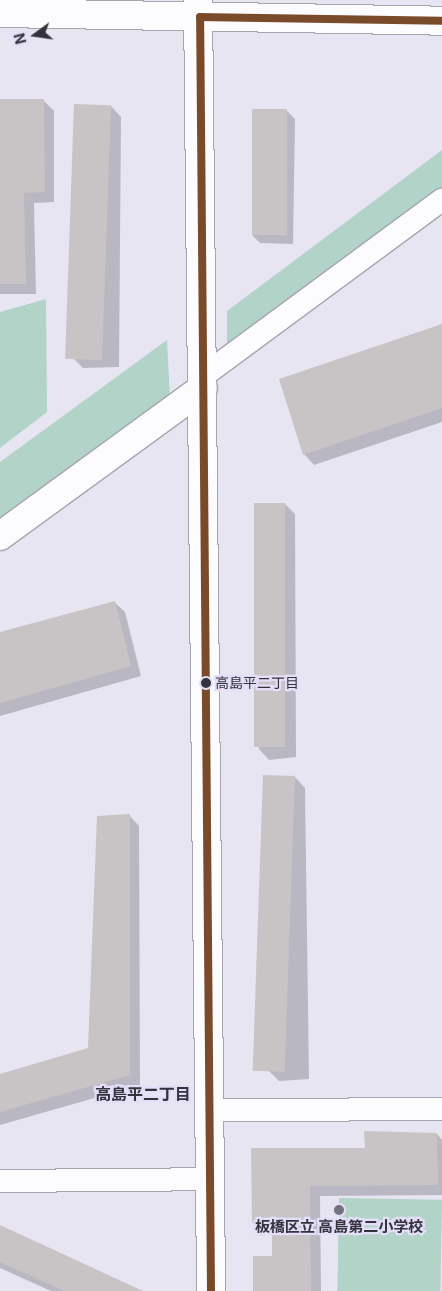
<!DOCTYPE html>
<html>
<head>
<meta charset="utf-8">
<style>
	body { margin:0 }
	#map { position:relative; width:442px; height:1291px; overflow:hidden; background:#e8e5f2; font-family:Inter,"Noto Sans JP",sans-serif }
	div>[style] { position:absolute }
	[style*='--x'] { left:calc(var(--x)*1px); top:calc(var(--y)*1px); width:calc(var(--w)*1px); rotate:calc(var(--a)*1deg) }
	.green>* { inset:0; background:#b2d3c7; transform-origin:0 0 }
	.shadow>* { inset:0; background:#0003 }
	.building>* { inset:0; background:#c8c3c5; transform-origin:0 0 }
	.roads { filter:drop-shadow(1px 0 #a6a4ae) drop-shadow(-1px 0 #a6a4ae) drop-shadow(0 1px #a6a4ae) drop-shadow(0 -1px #a6a4ae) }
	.minor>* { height:22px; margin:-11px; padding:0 11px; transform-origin:11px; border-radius:11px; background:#fcfbfd }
	.tertiary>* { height:28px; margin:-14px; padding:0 14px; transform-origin:14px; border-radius:14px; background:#fcfbfd }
	.bus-1>* { height:8px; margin:-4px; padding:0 4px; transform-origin:4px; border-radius:4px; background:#7a4b2a }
	.dots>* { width:14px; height:14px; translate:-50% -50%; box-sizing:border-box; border:2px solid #e4dff8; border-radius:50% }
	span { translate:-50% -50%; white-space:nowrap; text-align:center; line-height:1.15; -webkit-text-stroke:4.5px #e4dff8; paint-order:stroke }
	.bus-label { font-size:14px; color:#34323c }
	.left { translate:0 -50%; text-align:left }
	.poi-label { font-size:15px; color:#34323c; font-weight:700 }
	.neighbourhood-label { font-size:16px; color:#34323c; font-weight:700 }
	.north { position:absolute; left:10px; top:10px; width:50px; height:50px; -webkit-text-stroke:4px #e4dff8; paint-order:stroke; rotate:256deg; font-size:14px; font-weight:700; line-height:20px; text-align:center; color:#34323c }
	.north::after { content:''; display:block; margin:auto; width:18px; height:22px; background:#34323c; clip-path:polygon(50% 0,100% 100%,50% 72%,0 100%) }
</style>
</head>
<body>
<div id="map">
	<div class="green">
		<i style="clip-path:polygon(442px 150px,442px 192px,232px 345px,227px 343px,227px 311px)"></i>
		<i style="clip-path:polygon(46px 299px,47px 412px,0 448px,0 312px)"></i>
		<i style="clip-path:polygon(167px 340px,170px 399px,0 525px,0 462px)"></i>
		<i style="left:339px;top:1198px;width:103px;height:93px;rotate:1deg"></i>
	</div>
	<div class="shadow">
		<i style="clip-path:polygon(0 101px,44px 101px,54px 111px,54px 202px,34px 203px,36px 294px,0 294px)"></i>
		<i style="clip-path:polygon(111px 106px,121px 117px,119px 367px,83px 368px,73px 358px)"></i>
		<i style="clip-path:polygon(286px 110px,295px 119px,293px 244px,260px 243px,252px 235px)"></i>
		<i style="clip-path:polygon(442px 326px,442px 422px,314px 465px,304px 454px)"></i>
		<i style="clip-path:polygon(285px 504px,295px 514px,296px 757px,269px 760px,259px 749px)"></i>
		<i style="clip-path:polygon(114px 602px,125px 612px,141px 676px,0 716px,0 633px)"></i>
		<i style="clip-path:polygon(295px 777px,305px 788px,309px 1079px,279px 1081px,269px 1071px)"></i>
		<i style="clip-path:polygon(129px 815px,139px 826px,140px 1085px,0 1125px,0 1075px,90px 1049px)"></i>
		<i style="clip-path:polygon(437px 1134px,442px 1140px,442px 1195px,320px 1196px,321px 1291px,254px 1291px,274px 1258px,273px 1233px,263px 1233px,253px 1223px,366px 1149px)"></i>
		<i style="clip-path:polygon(0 1227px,140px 1291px,51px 1291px,0 1268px)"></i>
	</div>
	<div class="building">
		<i style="clip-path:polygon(0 99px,44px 99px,45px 192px,24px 193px,26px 284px,0 284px)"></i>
		<i style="left:74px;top:104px;width:37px;height:255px;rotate:2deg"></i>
		<i style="left:252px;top:109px;width:35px;height:126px"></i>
		<i style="clip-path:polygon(442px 324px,442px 408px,303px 455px,279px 379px)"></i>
		<i style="left:285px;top:503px;width:244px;height:31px;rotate:90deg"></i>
		<i style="clip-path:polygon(115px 601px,131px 666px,0 703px,0 632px)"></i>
		<i style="left:263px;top:775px;width:32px;height:296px;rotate:2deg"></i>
		<i style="clip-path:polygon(130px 814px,130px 1075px,0 1112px,0 1074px,88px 1048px,97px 816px)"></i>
		<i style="clip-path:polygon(364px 1131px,437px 1133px,438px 1185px,310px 1186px,311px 1291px,253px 1291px,253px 1256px,272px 1256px,272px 1223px,252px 1223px,251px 1148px,365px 1148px)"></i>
		<i style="clip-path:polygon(0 1225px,143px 1291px,64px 1291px,0 1262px)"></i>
	</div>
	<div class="roads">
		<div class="minor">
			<i style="--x:203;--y:376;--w:297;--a:-36.4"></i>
			<i style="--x:209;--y:1110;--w:233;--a:-0.2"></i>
			<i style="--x:0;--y:1181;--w:210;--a:-0.5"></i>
		</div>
		<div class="tertiary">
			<i style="--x:198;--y:0;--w:1291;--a:89.42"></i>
			<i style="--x:0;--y:13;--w:442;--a:1"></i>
			<i style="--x:0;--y:536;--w:251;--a:-36.1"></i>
		</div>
	</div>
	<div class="bus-1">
		<i style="--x:211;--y:1291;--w:1274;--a:-90.49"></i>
		<i style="--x:200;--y:17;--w:242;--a:0.9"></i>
	</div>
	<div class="dots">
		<i style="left:206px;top:683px;background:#34323c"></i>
		<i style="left:339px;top:1210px;background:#73717c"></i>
	</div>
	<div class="bus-label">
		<span class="left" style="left:215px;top:683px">高島平二丁目</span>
	</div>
	<div class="poi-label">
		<span style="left:339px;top:1227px">板橋区立 高島第二小学校</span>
	</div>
	<div class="neighbourhood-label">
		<span style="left:143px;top:1094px">高島平二丁目</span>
	</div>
	<div class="north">N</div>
</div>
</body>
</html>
